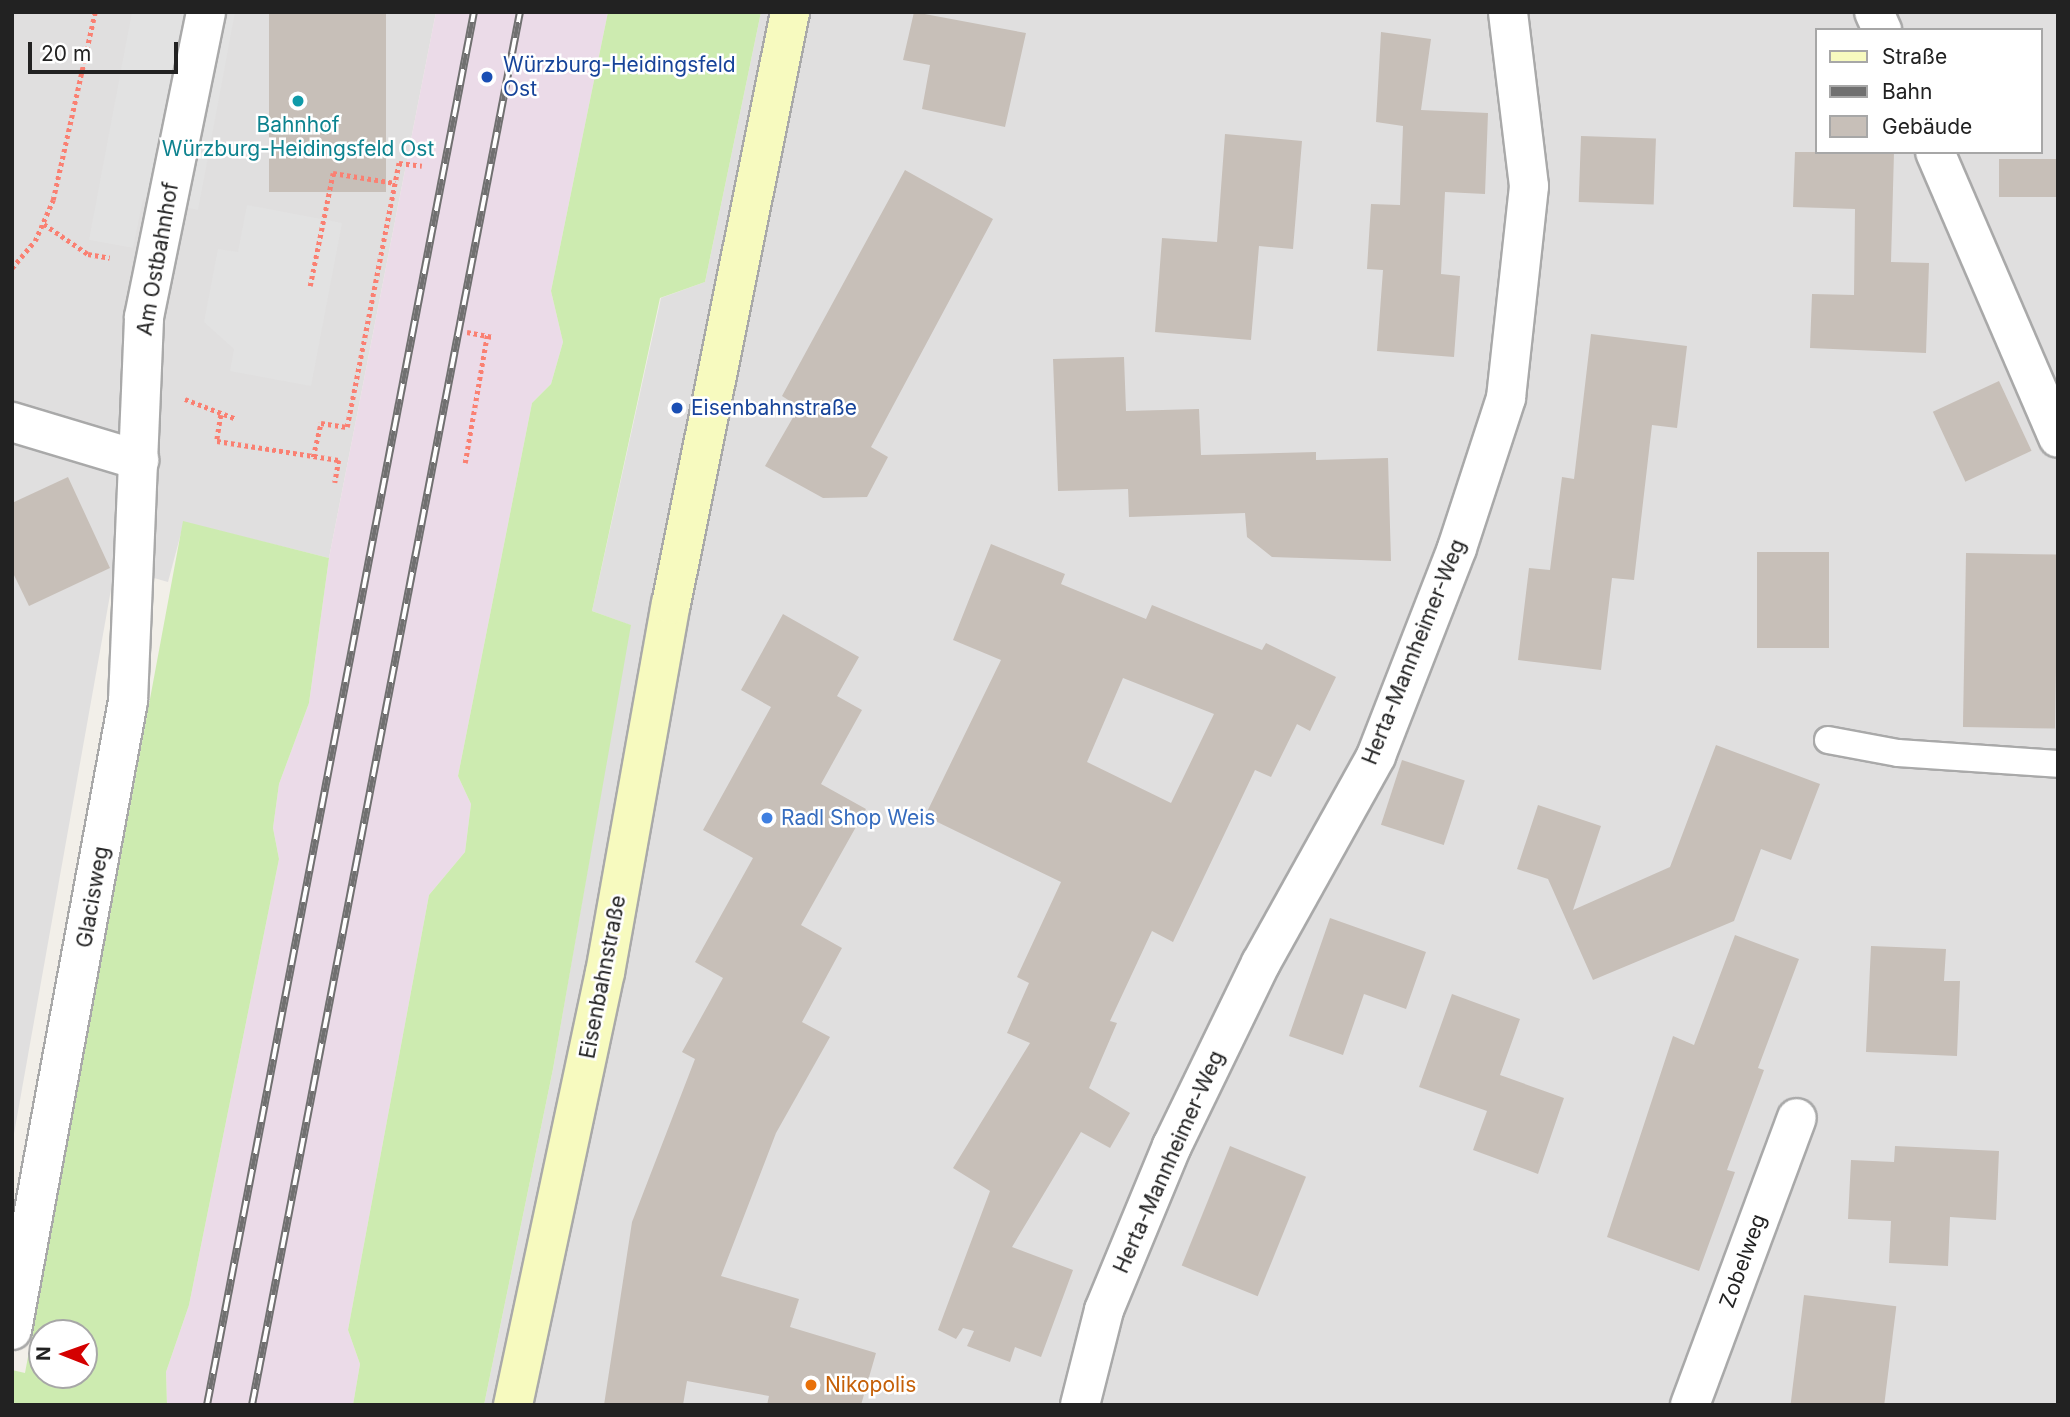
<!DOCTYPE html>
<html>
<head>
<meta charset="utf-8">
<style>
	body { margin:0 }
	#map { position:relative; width:2070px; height:1417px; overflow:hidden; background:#f2efe9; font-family:Inter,sans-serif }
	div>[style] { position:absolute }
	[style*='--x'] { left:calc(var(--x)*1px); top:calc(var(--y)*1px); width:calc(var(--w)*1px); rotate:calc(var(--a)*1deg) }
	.residential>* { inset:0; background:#e0dfdf }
	.industrial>* { inset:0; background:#ebdbe8 }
	.grass>* { inset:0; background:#cdebb0 }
	.parking>* { inset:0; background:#e2e2e2 }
	.building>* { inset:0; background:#c7bfb8; transform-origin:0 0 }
	.path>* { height:4.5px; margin-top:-2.25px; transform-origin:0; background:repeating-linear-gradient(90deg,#fa8072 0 3.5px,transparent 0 7px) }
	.roads { filter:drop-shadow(2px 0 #a9a9a9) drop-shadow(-2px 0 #a9a9a9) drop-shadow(0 2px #a9a9a9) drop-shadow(0 -2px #a9a9a9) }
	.lane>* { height:26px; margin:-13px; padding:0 13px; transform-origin:13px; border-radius:13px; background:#fff }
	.street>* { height:38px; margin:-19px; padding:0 19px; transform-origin:19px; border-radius:19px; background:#fff }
	.secondary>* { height:38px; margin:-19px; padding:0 19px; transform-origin:19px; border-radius:19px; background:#f7fabf }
	.rail>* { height:8px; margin-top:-4px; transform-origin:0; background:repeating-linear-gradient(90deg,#fff 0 16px,#707070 0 32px); box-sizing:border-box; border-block:2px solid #707070 }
	.dots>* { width:19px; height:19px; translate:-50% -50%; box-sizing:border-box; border:4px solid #fff; border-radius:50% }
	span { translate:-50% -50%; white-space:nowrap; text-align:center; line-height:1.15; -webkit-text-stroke:5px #fff; paint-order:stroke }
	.transit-label { font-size:21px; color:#164399 }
	.left { translate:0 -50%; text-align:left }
	.culture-label { font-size:21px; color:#0d838f }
	.street-label { font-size:21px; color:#222 }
	.shop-label { font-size:21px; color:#366cbe }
	.food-label { font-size:21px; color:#c56008 }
	.frame { position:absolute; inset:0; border:14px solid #222; pointer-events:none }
	.legend { position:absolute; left:1815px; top:28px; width:228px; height:126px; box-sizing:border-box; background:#fff; border:2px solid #a7a7a7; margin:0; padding:9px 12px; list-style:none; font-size:21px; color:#222 }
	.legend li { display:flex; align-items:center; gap:14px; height:35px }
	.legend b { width:35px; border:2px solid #a7a7a7 }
	.north { position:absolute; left:28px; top:1319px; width:70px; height:70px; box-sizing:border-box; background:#fff; border:2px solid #a7a7a7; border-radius:50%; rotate:271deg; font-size:19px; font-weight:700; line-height:28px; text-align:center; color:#222 }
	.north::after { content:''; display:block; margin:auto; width:24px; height:32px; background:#d40000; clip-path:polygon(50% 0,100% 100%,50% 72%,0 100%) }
	.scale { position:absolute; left:28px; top:42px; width:150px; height:32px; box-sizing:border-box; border:4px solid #222; border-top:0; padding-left:9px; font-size:21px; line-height:24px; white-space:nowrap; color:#222; -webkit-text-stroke:5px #fff; paint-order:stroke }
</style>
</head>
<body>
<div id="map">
	<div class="residential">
		<i style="clip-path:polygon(12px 12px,436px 12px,329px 558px,184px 522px,168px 582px,115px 567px,12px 1145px)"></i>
		<i style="clip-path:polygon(evenodd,761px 12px,2058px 12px,2058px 1405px,484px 1405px,553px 1069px,630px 625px,592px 611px,661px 298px,705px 282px,761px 12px,1816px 30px,2040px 30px,2040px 152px,1816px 152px,1816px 30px)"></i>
	</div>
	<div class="industrial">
		<i style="clip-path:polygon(436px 12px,608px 12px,551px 291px,563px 342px,551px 384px,532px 403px,458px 776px,471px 804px,465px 852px,429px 895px,348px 1330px,360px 1364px,353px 1405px,167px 1405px,166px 1372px,189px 1305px,279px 859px,273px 828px,279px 784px,309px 703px,329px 558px)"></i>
	</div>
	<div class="grass">
		<i style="clip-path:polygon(608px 12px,761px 12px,705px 282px,660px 298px,592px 611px,631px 625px,553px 1069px,484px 1405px,353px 1405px,360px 1364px,348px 1330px,429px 895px,465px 852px,471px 804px,458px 776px,532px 403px,551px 384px,563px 342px,551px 291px)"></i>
		<i style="clip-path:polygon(evenodd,183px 521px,329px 558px,309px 703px,279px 784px,273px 828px,279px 859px,189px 1305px,166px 1372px,167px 1405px,12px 1405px,12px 1370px,25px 1373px,183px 521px,42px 1333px,84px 1333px,84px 1375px,42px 1375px,42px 1333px)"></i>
	</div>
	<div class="parking">
		<i style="clip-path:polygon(132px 12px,235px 12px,198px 210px,143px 199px,133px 248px,89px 240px)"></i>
		<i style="clip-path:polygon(247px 205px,342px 223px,311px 386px,230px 371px,234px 349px,204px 322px,218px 249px,238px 252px)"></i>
	</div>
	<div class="building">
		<i style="left:269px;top:12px;width:117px;height:180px"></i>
		<i style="clip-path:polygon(914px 12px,1026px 33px,1005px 127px,922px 109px,930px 65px,903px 60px)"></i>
		<i style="clip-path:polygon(1381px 32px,1431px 39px,1421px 110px,1488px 113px,1485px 194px,1445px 192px,1441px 274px,1460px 276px,1454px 357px,1377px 351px,1383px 270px,1367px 269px,1371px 204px,1400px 205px,1403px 126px,1376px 122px)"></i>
		<i style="clip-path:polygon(1225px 134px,1302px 141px,1293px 249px,1259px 246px,1251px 340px,1155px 332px,1162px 238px,1217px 242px)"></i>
		<i style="left:1581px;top:136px;width:75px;height:66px;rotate:2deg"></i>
		<i style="clip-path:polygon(1795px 152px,1894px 152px,1891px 262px,1929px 263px,1926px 353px,1810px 348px,1812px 294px,1854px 295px,1855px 209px,1793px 207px)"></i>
		<i style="left:2058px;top:159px;width:38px;height:59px;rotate:90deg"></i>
		<i style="clip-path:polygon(905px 170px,993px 219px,871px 447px,888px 457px,867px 497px,823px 498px,765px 466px,799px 407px,782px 396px)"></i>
		<i style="clip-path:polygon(1591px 334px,1687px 346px,1677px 428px,1652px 425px,1634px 580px,1612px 578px,1601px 670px,1518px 660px,1529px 568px,1550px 570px,1562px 477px,1574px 479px)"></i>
		<i style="clip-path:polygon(1124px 357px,1126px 411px,1199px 409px,1201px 455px,1316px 452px,1316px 460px,1388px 458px,1391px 561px,1272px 557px,1247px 537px,1245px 513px,1129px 517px,1128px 489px,1058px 491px,1053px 359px)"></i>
		<i style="left:1999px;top:381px;width:77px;height:73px;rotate:65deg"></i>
		<i style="clip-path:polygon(68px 477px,110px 568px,29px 606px,12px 571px,12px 503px)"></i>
		<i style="clip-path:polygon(evenodd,991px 544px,1065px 574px,1061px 584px,1146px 619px,1152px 605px,1262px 650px,1266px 643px,1336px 677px,1310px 731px,1297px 724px,1271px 777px,1255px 770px,1173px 942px,1152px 931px,1110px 1021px,1117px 1023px,1089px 1088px,1130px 1113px,1110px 1148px,1081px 1132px,1012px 1247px,1073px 1270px,1041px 1357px,1015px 1347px,1010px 1362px,967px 1346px,974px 1331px,963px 1328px,956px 1339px,938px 1330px,990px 1191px,953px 1168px,1030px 1043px,1007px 1033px,1029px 983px,1017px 977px,1061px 882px,925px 816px,1001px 660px,953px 640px,991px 544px,1123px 678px,1214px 714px,1171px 803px,1087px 762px,1123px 678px)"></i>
		<i style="left:1757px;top:552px;width:72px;height:96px"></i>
		<i style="left:1966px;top:553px;width:92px;height:174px;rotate:1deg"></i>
		<i style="clip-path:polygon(783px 614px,859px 657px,837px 696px,862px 710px,821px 784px,866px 809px,801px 925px,842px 948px,802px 1022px,830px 1037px,776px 1133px,721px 1276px,799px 1299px,790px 1327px,876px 1353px,861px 1405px,767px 1405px,769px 1396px,687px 1381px,683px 1405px,604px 1405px,632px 1222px,695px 1059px,682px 1052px,723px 978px,695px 962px,753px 858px,703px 830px,771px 707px,741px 690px)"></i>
		<i style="clip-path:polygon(1716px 745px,1820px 784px,1791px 860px,1761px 849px,1734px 921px,1593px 980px,1548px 879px,1517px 869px,1538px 805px,1601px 826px,1573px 910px,1670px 867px)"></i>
		<i style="left:1402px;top:760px;width:66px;height:68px;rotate:18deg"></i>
		<i style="clip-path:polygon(1330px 918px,1426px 952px,1406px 1009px,1364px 994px,1343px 1055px,1289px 1036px)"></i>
		<i style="clip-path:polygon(1735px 935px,1799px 959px,1758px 1068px,1764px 1070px,1727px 1170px,1735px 1172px,1699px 1271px,1607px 1237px,1673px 1036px,1694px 1045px)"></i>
		<i style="clip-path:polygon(1871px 946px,1946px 949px,1944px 981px,1960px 981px,1957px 1056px,1866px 1052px)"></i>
		<i style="clip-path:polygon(1452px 994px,1520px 1019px,1500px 1075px,1564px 1098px,1538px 1174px,1473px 1150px,1487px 1111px,1419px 1087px)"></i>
		<i style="left:1230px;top:1146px;width:82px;height:129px;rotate:22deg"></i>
		<i style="clip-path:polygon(1895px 1146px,1999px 1151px,1996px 1220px,1950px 1217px,1948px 1266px,1889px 1263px,1891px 1221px,1848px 1219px,1851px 1160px,1894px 1162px)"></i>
		<i style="left:1804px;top:1295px;width:93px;height:111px;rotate:7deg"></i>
	</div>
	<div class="path">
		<i style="--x:44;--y:224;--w:53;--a:34.3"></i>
		<i style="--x:88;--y:254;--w:22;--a:10"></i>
		<i style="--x:12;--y:268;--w:35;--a:-50"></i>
		<i style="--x:35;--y:241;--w:45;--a:-66.3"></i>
		<i style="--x:53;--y:200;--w:193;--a:-77.4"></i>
		<i style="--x:310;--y:286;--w:115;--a:-78.5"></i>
		<i style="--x:333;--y:173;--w:63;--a:9.2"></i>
		<i style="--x:467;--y:332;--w:25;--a:11"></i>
		<i style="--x:185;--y:399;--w:53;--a:21.2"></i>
		<i style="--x:221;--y:415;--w:26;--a:99"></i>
		<i style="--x:217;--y:441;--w:123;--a:8.9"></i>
		<i style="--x:339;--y:460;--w:23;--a:100"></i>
		<i style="--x:313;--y:457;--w:35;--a:-77"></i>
		<i style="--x:321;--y:423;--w:26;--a:9"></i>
		<i style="--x:347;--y:427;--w:269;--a:-78.9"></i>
		<i style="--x:399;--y:163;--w:23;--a:7"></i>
		<i style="--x:465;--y:463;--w:130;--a:-80.2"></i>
	</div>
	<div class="roads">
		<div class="lane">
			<i style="--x:1828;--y:740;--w:71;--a:10.5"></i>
			<i style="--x:1898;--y:753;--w:160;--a:3.9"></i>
		</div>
		<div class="street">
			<i style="--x:1874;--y:12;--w:20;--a:66"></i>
			<i style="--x:1935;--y:152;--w:311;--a:66.7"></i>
			<i style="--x:12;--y:422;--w:133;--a:16.7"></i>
			<i style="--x:12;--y:1330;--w:640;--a:-79.55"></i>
			<i style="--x:128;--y:701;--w:384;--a:-87.6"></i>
			<i style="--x:144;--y:317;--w:311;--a:-78.5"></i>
			<i style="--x:1080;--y:1405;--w:98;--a:-75.8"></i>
			<i style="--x:1104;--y:1310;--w:178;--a:-67.5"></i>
			<i style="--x:1172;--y:1146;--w:203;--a:-64.1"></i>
			<i style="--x:1261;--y:963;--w:237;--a:-60.9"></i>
			<i style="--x:1376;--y:756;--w:223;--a:-68.7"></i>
			<i style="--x:1457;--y:548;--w:158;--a:-71.9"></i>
			<i style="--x:1506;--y:398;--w:213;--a:-83.8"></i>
			<i style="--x:1529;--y:186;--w:175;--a:-96.9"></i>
			<i style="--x:1690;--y:1405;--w:306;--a:-69.6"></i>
		</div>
		<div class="secondary">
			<i style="--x:513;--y:1405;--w:442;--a:-78"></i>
			<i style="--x:605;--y:973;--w:375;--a:-79.9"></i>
			<i style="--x:671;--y:604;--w:604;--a:-78.63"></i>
		</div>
	</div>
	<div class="rail">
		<i style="--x:207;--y:1405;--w:1418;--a:-79.15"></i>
		<i style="--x:252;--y:1405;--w:1419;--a:-79.11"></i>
	</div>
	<div class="dots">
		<i style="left:487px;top:77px;background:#1a4fb4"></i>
		<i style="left:298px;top:101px;background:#0f9aa8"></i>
		<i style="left:677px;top:408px;background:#1a4fb4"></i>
		<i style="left:767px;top:818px;background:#3f7fe0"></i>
		<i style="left:811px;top:1385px;background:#e8710a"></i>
	</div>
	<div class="transit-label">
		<span class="left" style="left:503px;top:77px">Würzburg-Heidingsfeld<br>Ost</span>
		<span class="left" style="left:691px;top:408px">Eisenbahnstraße</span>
	</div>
	<div class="culture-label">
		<span style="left:298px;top:137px">Bahnhof<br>Würzburg-Heidingsfeld Ost</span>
	</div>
	<div class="street-label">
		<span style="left:158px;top:259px;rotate:-80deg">Am Ostbahnhof</span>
		<span style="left:1414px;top:652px;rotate:-68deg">Herta-Mannheimer-Weg</span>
		<span style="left:93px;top:897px;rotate:-80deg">Glacisweg</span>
		<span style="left:603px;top:977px;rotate:-79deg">Eisenbahnstraße</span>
		<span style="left:1169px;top:1162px;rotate:-66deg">Herta-Mannheimer-Weg</span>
		<span style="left:1743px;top:1261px;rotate:-70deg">Zobelweg</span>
	</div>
	<div class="shop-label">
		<span class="left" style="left:781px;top:818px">Radl Shop Weis</span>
	</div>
	<div class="food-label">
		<span class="left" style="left:825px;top:1385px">Nikopolis</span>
	</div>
	<div class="frame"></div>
	<ul class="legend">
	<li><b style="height:9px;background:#f7fabf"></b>Straße</li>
	<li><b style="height:9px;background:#707070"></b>Bahn</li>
	<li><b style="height:19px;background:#c7bfb8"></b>Gebäude</li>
	</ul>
	<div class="north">N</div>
	<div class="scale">20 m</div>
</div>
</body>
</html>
